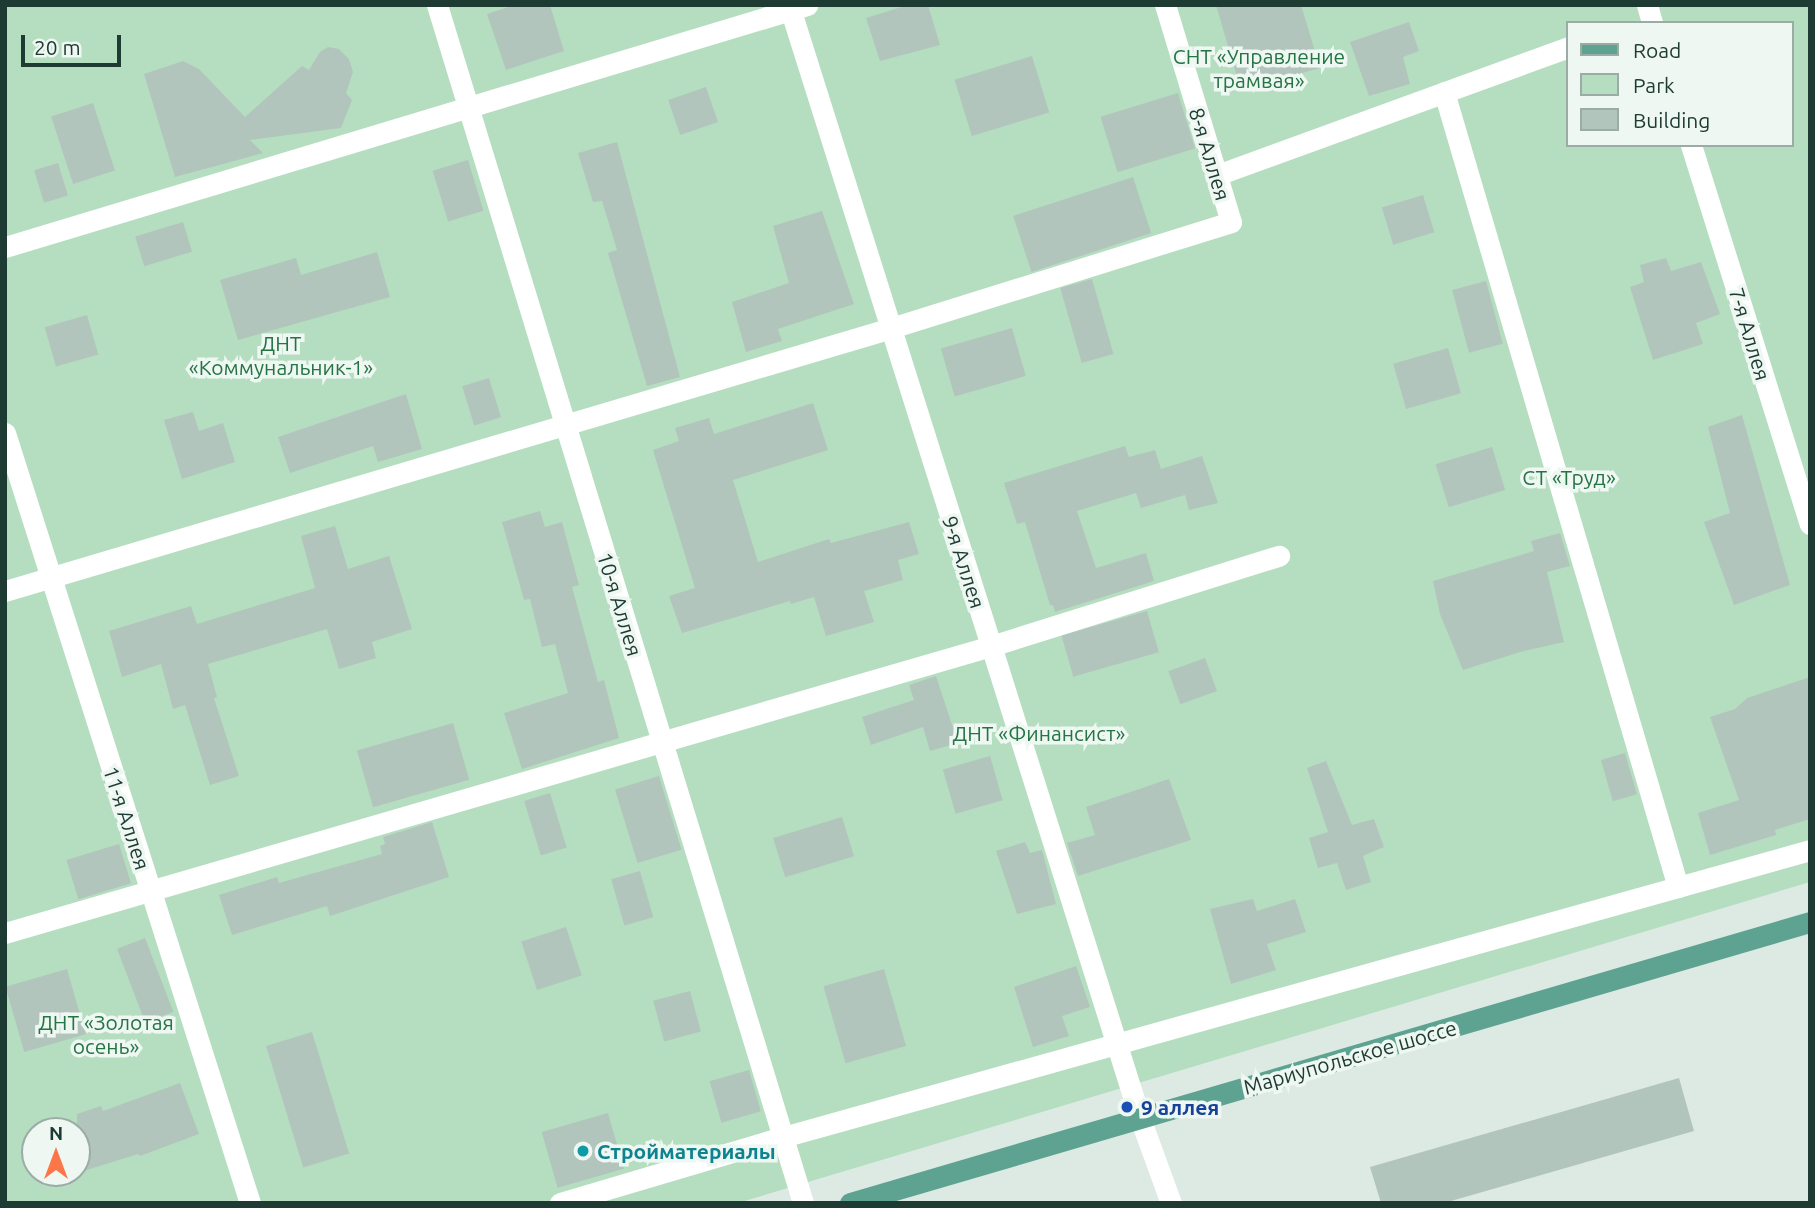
<!DOCTYPE html>
<html>
<head>
<meta charset="utf-8">
<style>
	body { margin:0 }
	#map { position:relative; width:1815px; height:1208px; overflow:hidden; background:#ddeae4; font-family:Ubuntu,sans-serif }
	div>[style] { position:absolute }
	[style*='--x'] { left:calc(var(--x)*1px); top:calc(var(--y)*1px); width:calc(var(--w)*1px); rotate:calc(var(--a)*1deg) }
	.green>* { inset:0; background:#b4debf }
	.building>* { inset:0; background:#b2c5bd; transform-origin:0 0 }
	.minor>* { height:21px; margin:-10.5px; padding:0 10.5px; transform-origin:10.5px; border-radius:10.5px; background:#fff }
	.major>* { height:21px; margin:-10.5px; padding:0 10.5px; transform-origin:10.5px; border-radius:10.5px; background:#5ea392 }
	.dots>* { width:19px; height:19px; translate:-50% -50%; box-sizing:border-box; border:4px solid #eef7f2; border-radius:50% }
	span { translate:-50% -50%; white-space:nowrap; text-align:center; line-height:1.15; -webkit-text-stroke:7px #eef7f2; paint-order:stroke }
	.park-label { font-size:21px; color:#257444 }
	.street-label { font-size:21px; color:#1e3b33 }
	.transit-label { font-size:21px; color:#164399; font-weight:700 }
	.left { translate:0 -50%; text-align:left }
	.culture-label { font-size:21px; color:#0d838f; font-weight:700 }
	.frame { position:absolute; inset:0; border:7px solid #1e3b33; pointer-events:none }
	.legend { position:absolute; left:1566px; top:21px; width:228px; height:126px; box-sizing:border-box; background:#eef7f2; border:2px solid #9baca6; margin:0; padding:9px 12px; list-style:none; font-size:21px; color:#1e3b33 }
	.legend li { display:flex; align-items:center; gap:14px; height:35px }
	.legend b { width:35px; border:2px solid #9baca6 }
	.north { position:absolute; left:21px; top:1117px; width:70px; height:70px; box-sizing:border-box; background:#eef7f2; border:2px solid #9baca6; border-radius:50%; rotate:0deg; font-size:19px; font-weight:700; line-height:28px; text-align:center; color:#1e3b33 }
	.north::after { content:''; display:block; margin:auto; width:24px; height:32px; background:#fc764a; clip-path:polygon(50% 0,100% 100%,50% 72%,0 100%) }
	.scale { position:absolute; left:21px; top:35px; width:100px; height:32px; box-sizing:border-box; border:4px solid #1e3b33; border-top:0; padding-left:9px; font-size:21px; line-height:24px; white-space:nowrap; color:#1e3b33; -webkit-text-stroke:5px #eef7f2; paint-order:stroke }
</style>
</head>
<body>
<div id="map">
	<div class="green">
		<i style="clip-path:polygon(evenodd,5px 5px,1810px 5px,1810px 882px,738px 1203px,5px 1203px,5px 5px,1568px 23px,1792px 23px,1792px 145px,1568px 145px,1568px 23px,5px 5px,35px 1131px,77px 1131px,77px 1173px,35px 1173px,35px 1131px)"></i>
	</div>
	<div class="building">
		<i style="clip-path:polygon(515px 5px,550px 5px,564px 51px,506px 70px,487px 14px)"></i>
		<i style="clip-path:polygon(908px 5px,928px 5px,940px 45px,880px 61px,866px 18px)"></i>
		<i style="clip-path:polygon(1216px 5px,1301px 5px,1320px 68px,1241px 90px)"></i>
		<i style="clip-path:polygon(1409px 22px,1419px 51px,1403px 57px,1410px 84px,1369px 96px,1350px 42px)"></i>
		<i style="clip-path:polygon(328px 47px,339px 49px,349px 59px,353px 72px,346px 93px,352px 100px,341px 128px,250px 140px,263px 153px,175px 177px,144px 74px,183px 61px,199px 69px,245px 117px,302px 66px,309px 70px,320px 52px)"></i>
		<i style="left:1032px;top:56px;width:59px;height:81px;rotate:73deg"></i>
		<i style="left:706px;top:87px;width:37px;height:40px;rotate:71deg"></i>
		<i style="left:1178px;top:93px;width:58px;height:81px;rotate:73deg"></i>
		<i style="left:93px;top:103px;width:71px;height:44px;rotate:72deg"></i>
		<i style="clip-path:polygon(617px 142px,680px 377px,647px 386px,608px 253px,617px 250px,602px 201px,593px 202px,578px 153px)"></i>
		<i style="left:468px;top:160px;width:53px;height:37px;rotate:73deg"></i>
		<i style="left:58px;top:163px;width:34px;height:25px;rotate:73deg"></i>
		<i style="left:1133px;top:177px;width:59px;height:126px;rotate:72deg"></i>
		<i style="left:1423px;top:195px;width:39px;height:43px;rotate:73deg"></i>
		<i style="clip-path:polygon(822px 211px,854px 304px,778px 329px,782px 341px,746px 352px,732px 302px,789px 283px,773px 226px)"></i>
		<i style="left:183px;top:222px;width:31px;height:50px;rotate:73deg"></i>
		<i style="clip-path:polygon(377px 252px,390px 297px,238px 340px,220px 280px,296px 258px,301px 275px)"></i>
		<i style="clip-path:polygon(1666px 258px,1671px 271px,1701px 262px,1720px 314px,1696px 323px,1703px 344px,1653px 360px,1630px 287px,1644px 282px,1640px 265px)"></i>
		<i style="left:1092px;top:279px;width:78px;height:33px;rotate:74deg"></i>
		<i style="left:1486px;top:281px;width:65px;height:35px;rotate:75deg"></i>
		<i style="left:87px;top:315px;width:41px;height:44px;rotate:74deg"></i>
		<i style="left:1012px;top:328px;width:50px;height:74px;rotate:74deg"></i>
		<i style="left:1448px;top:348px;width:47px;height:57px;rotate:74deg"></i>
		<i style="left:489px;top:378px;width:41px;height:28px;rotate:73deg"></i>
		<i style="clip-path:polygon(406px 394px,422px 449px,378px 462px,373px 446px,290px 473px,278px 437px)"></i>
		<i style="clip-path:polygon(813px 403px,828px 450px,733px 480px,758px 562px,829px 539px,831px 543px,909px 522px,919px 554px,898px 560px,903px 580px,864px 591px,874px 622px,826px 636px,814px 597px,791px 604px,790px 601px,682px 633px,669px 596px,695px 588px,653px 450px,679px 441px,675px 428px,709px 418px,714px 434px)"></i>
		<i style="clip-path:polygon(193px 412px,199px 431px,223px 423px,235px 462px,182px 479px,164px 420px)"></i>
		<i style="clip-path:polygon(1742px 415px,1790px 585px,1734px 605px,1704px 522px,1730px 513px,1708px 427px)"></i>
		<i style="clip-path:polygon(1125px 446px,1129px 457px,1155px 450px,1161px 469px,1202px 456px,1218px 503px,1189px 510px,1185px 495px,1141px 508px,1136px 493px,1077px 511px,1096px 568px,1146px 553px,1154px 581px,1055px 612px,1053px 605px,1050px 605px,1025px 522px,1017px 524px,1004px 483px)"></i>
		<i style="left:1492px;top:447px;width:45px;height:59px;rotate:73deg"></i>
		<i style="clip-path:polygon(540px 511px,545px 527px,562px 522px,579px 585px,572px 587px,598px 682px,604px 680px,619px 738px,522px 769px,504px 713px,568px 693px,555px 644px,542px 647px,530px 599px,524px 600px,502px 522px)"></i>
		<i style="clip-path:polygon(335px 526px,348px 569px,389px 556px,412px 629px,372px 642px,376px 658px,339px 669px,327px 629px,208px 664px,217px 697px,214px 698px,239px 776px,210px 785px,185px 705px,173px 709px,161px 664px,122px 677px,109px 631px,191px 606px,197px 624px,315px 588px,301px 536px)"></i>
		<i style="clip-path:polygon(1560px 533px,1570px 566px,1547px 572px,1564px 642px,1520px 652px,1463px 670px,1440px 614px,1433px 581px,1534px 551px,1531px 541px)"></i>
		<i style="left:1147px;top:611px;width:43px;height:89px;rotate:74deg"></i>
		<i style="left:1205px;top:658px;width:35px;height:39px;rotate:70deg"></i>
		<i style="clip-path:polygon(936px 676px,958px 743px,930px 751px,923px 727px,871px 745px,862px 717px,914px 700px,909px 685px)"></i>
		<i style="clip-path:polygon(1810px 677px,1810px 819px,1775px 830px,1776px 835px,1710px 855px,1698px 813px,1739px 800px,1710px 717px,1735px 709px,1747px 698px)"></i>
		<i style="left:453px;top:723px;width:59px;height:100px;rotate:74deg"></i>
		<i style="left:1625px;top:753px;width:43px;height:25px;rotate:74deg"></i>
		<i style="left:990px;top:756px;width:46px;height:49px;rotate:74deg"></i>
		<i style="clip-path:polygon(1326px 761px,1352px 825px,1374px 819px,1384px 847px,1363px 856px,1371px 882px,1346px 890px,1337px 863px,1318px 868px,1309px 838px,1328px 832px,1307px 768px)"></i>
		<i style="left:659px;top:776px;width:77px;height:46px;rotate:73deg"></i>
		<i style="clip-path:polygon(1169px 779px,1191px 840px,1078px 876px,1067px 843px,1095px 835px,1086px 807px)"></i>
		<i style="left:550px;top:793px;width:57px;height:27px;rotate:73deg"></i>
		<i style="left:842px;top:817px;width:41px;height:72px;rotate:73deg"></i>
		<i style="clip-path:polygon(432px 822px,449px 877px,330px 916px,327px 906px,232px 935px,219px 895px,277px 877px,279px 883px,382px 854px,380px 846px,385px 844px,383px 837px)"></i>
		<i style="clip-path:polygon(1025px 842px,1030px 853px,1042px 850px,1056px 904px,1017px 914px,996px 851px)"></i>
		<i style="left:119px;top:844px;width:41px;height:55px;rotate:73deg"></i>
		<i style="left:640px;top:871px;width:48px;height:30px;rotate:74deg"></i>
		<i style="clip-path:polygon(1253px 899px,1257px 911px,1295px 899px,1306px 932px,1267px 944px,1276px 970px,1231px 984px,1210px 909px)"></i>
		<i style="left:566px;top:927px;width:51px;height:47px;rotate:72deg"></i>
		<i style="left:145px;top:938px;width:79px;height:30px;rotate:69deg"></i>
		<i style="clip-path:polygon(1076px 966px,1090px 1007px,1062px 1016px,1069px 1036px,1033px 1047px,1014px 987px)"></i>
		<i style="left:67px;top:969px;width:68px;height:64px;rotate:74deg"></i>
		<i style="left:884px;top:969px;width:80px;height:63px;rotate:74deg"></i>
		<i style="left:690px;top:991px;width:42px;height:38px;rotate:75deg"></i>
		<i style="left:312px;top:1032px;width:127px;height:48px;rotate:73deg"></i>
		<i style="left:749px;top:1070px;width:43px;height:41px;rotate:74deg"></i>
		<i style="clip-path:polygon(1679px 1078px,1694px 1131px,1444px 1203px,1381px 1203px,1370px 1167px)"></i>
		<i style="clip-path:polygon(180px 1083px,199px 1134px,140px 1156px,138px 1154px,77px 1173px,77px 1114px,101px 1106px,103px 1111px)"></i>
		<i style="left:608px;top:1113px;width:58px;height:69px;rotate:74deg"></i>
	</div>
	<div class="minor">
		<i style="--x:437;--y:5;--w:1253;--a:73.01"></i>
		<i style="--x:789;--y:5;--w:1167;--a:72.5"></i>
		<i style="--x:1140;--y:1118;--w:90;--a:70"></i>
		<i style="--x:1647;--y:5;--w:19;--a:74"></i>
		<i style="--x:1444;--y:92;--w:829;--a:73.6"></i>
		<i style="--x:1691;--y:145;--w:397;--a:72.6"></i>
		<i style="--x:1217;--y:175;--w:374;--a:-20"></i>
		<i style="--x:5;--y:247;--w:838;--a:-16.79"></i>
		<i style="--x:5;--y:433;--w:808;--a:72.35"></i>
		<i style="--x:5;--y:591;--w:924;--a:-16.53"></i>
		<i style="--x:891;--y:328;--w:356;--a:-17.3"></i>
		<i style="--x:1231;--y:222;--w:227;--a:-106.9"></i>
		<i style="--x:5;--y:933;--w:1027;--a:-16.23"></i>
		<i style="--x:991;--y:646;--w:302;--a:-17.4"></i>
		<i style="--x:560;--y:1203;--w:233;--a:-16.5"></i>
		<i style="--x:783;--y:1137;--w:1066;--a:-15.61"></i>
	</div>
	<div class="major">
		<i style="--x:850;--y:1203;--w:1000;--a:-16.32"></i>
	</div>
	<div class="dots">
		<i style="left:1127px;top:1107px;background:#1a4fb4"></i>
		<i style="left:583px;top:1151px;background:#0f9aa8"></i>
	</div>
	<div class="park-label">
		<span style="left:1259px;top:68px">СНТ «Управление<br>трамвая»</span>
		<span style="left:281px;top:355px">ДНТ<br>«Коммунальник-1»</span>
		<span style="left:1569px;top:477px">СТ «Труд»</span>
		<span style="left:1039px;top:733px">ДНТ «Финансист»</span>
		<span style="left:106px;top:1034px">ДНТ «Золотая<br>осень»</span>
	</div>
	<div class="street-label">
		<span style="left:1210px;top:154px;rotate:73deg">8-я Аллея</span>
		<span style="left:1750px;top:334px;rotate:73deg">7-я Аллея</span>
		<span style="left:964px;top:562px;rotate:72deg">9-я Аллея</span>
		<span style="left:620px;top:604px;rotate:73deg">10-я Аллея</span>
		<span style="left:127px;top:818px;rotate:72deg">11-я Аллея</span>
		<span style="left:1350px;top:1057px;rotate:-16deg">Мариупольское шоссе</span>
	</div>
	<div class="transit-label">
		<span class="left" style="left:1141px;top:1107px">9 аллея</span>
	</div>
	<div class="culture-label">
		<span class="left" style="left:597px;top:1151px">Стройматериалы</span>
	</div>
	<div class="frame"></div>
	<ul class="legend">
	<li><b style="height:9px;background:#5ea392"></b>Road</li>
	<li><b style="height:19px;background:#b4debf"></b>Park</li>
	<li><b style="height:19px;background:#b2c5bd"></b>Building</li>
	</ul>
	<div class="north">N</div>
	<div class="scale">20 m</div>
</div>
</body>
</html>
